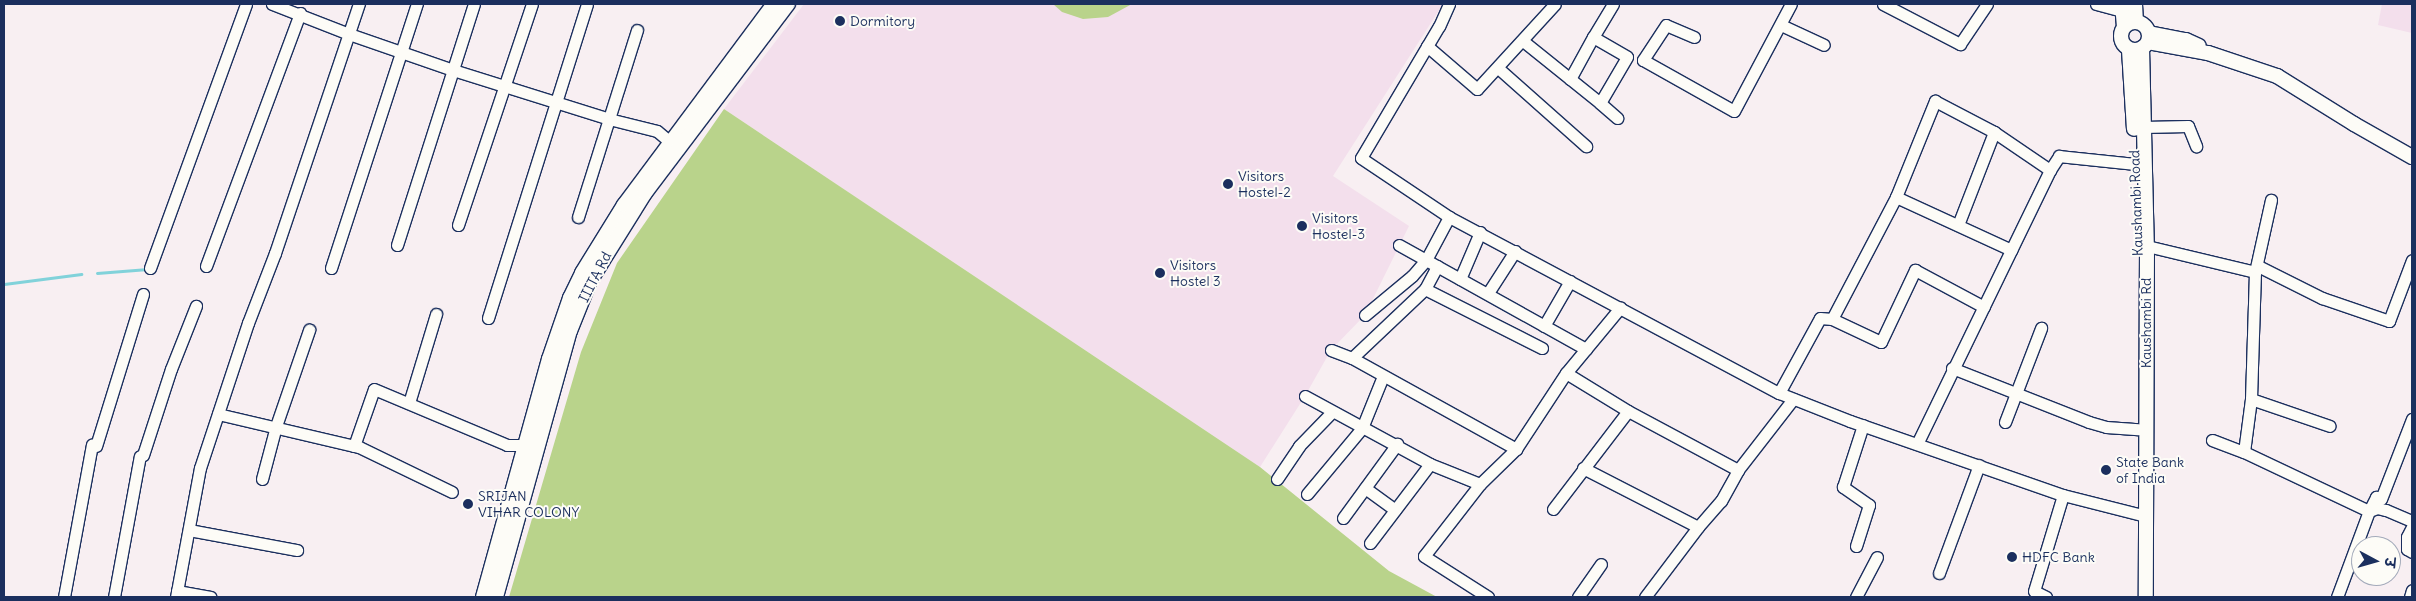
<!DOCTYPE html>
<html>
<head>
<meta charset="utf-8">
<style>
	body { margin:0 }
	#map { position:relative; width:2416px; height:601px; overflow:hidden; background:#f8eff2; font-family:Delius,"Playpen Sans Deva",sans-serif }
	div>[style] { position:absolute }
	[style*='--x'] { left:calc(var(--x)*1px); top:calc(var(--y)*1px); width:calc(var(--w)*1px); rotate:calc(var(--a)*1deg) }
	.built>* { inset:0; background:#f3dfec }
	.green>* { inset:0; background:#b9d38b }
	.stream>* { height:3px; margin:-1.5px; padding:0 1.5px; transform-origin:1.5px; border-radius:1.5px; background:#81d2da }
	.roads { filter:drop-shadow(1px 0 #1b2f5e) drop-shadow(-1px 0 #1b2f5e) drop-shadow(0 1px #1b2f5e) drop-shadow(0 -1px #1b2f5e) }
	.minor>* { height:11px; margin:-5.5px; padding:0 5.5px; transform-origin:5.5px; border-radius:5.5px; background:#fdfcf7 }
	.major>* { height:14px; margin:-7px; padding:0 7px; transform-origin:7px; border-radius:7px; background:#fdfcf7 }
	.major>.ring { margin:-7px; padding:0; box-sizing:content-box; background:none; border:14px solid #fdfcf7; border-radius:50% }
	.dots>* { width:14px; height:14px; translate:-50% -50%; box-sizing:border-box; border:2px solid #fdfcf7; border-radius:50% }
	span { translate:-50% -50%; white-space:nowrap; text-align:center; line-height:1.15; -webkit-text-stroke:4px #fdfcf7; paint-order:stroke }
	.poi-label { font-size:14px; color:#1b2f5e }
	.left { translate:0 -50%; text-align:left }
	.street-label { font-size:14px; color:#1b2f5e }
	.frame { position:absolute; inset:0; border:5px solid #1b2f5e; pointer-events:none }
	.north { position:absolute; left:2351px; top:536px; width:50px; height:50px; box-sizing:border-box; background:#fdfcf7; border:1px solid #a3aaba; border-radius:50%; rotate:96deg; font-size:14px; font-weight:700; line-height:20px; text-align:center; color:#1b2f5e }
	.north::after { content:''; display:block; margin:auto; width:18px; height:22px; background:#1b2f5e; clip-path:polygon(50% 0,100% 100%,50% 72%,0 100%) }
</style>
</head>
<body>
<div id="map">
	<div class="built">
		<i style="clip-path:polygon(804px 4px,1443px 4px,1333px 176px,1409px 226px,1365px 315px,1331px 350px,1305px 396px,1260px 467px,724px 109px)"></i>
		<i style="clip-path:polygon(2382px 4px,2412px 4px,2412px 33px,2378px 25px)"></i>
	</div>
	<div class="green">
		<i style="clip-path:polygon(1053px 4px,1132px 4px,1108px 17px,1083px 19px,1062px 12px)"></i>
		<i style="clip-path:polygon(724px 109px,1260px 467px,1389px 571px,1437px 597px,509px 597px,581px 352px,617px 263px)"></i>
	</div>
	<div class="stream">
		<i style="--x:97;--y:273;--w:51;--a:-4.5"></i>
		<i style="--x:4;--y:284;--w:78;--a:-7.4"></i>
	</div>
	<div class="roads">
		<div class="minor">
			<i style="--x:272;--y:4;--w:83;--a:21.3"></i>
			<i style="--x:349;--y:34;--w:110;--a:19.1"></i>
			<i style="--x:453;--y:70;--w:164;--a:17.4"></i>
			<i style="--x:609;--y:119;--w:49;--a:14"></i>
			<i style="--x:657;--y:131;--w:17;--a:40"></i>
			<i style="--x:1449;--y:4;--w:24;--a:114"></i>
			<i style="--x:1439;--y:26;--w:153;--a:120.6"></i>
			<i style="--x:1361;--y:158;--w:106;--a:33.8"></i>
			<i style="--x:1449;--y:217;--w:374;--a:28.1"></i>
			<i style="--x:1779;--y:393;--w:76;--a:21.5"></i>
			<i style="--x:1850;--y:421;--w:225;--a:19.2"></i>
			<i style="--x:2063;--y:495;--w:86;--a:14.2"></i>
			<i style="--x:1613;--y:4;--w:39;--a:121"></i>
			<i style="--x:1593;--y:37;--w:39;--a:30"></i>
			<i style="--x:1627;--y:57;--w:53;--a:120.4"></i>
			<i style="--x:1600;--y:103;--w:23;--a:41"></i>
			<i style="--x:1883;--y:4;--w:87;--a:27.5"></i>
			<i style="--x:1960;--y:44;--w:48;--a:-56"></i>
			<i style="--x:2096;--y:4;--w:27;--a:15"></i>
			<i style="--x:1781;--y:25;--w:47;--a:24.9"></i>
			<i style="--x:1694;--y:37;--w:30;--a:-157"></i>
			<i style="--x:1666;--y:25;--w:42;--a:123.3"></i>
			<i style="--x:1643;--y:60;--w:104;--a:29.3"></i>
			<i style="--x:1734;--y:111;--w:121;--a:-62"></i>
			<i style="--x:1523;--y:41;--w:99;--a:38.8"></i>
			<i style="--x:1427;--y:46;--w:66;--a:40.7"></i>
			<i style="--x:1477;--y:89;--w:115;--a:-47.5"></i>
			<i style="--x:1498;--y:68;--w:118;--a:41.6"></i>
			<i style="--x:1570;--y:79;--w:48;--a:-61.3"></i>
			<i style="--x:2143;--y:127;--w:45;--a:-1.3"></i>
			<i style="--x:2188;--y:126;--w:22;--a:68"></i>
			<i style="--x:1896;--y:197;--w:127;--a:24.7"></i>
			<i style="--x:578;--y:217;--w:196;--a:-72.5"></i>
			<i style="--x:458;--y:225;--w:233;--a:-71.5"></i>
			<i style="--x:1958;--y:225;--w:100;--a:-68.8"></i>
			<i style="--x:397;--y:245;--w:253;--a:-72.3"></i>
			<i style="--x:1399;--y:245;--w:214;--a:29.1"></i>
			<i style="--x:2147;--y:246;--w:111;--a:13.5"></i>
			<i style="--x:2255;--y:272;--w:7;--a:-63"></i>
			<i style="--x:2258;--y:266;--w:72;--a:26.6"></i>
			<i style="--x:2322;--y:298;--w:71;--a:18.9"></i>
			<i style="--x:2389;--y:321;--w:65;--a:-69.3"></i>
			<i style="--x:206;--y:266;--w:270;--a:-69.6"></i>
			<i style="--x:150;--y:268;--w:281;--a:-70"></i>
			<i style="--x:331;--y:268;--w:278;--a:-72"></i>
			<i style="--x:1460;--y:279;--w:51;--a:-66.9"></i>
			<i style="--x:1425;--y:289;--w:26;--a:-62"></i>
			<i style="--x:1488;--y:293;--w:50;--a:-57.3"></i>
			<i style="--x:1365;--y:315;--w:61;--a:-39.7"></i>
			<i style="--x:1412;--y:276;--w:21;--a:-49"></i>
			<i style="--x:1426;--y:260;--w:49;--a:-61.9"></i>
			<i style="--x:488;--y:318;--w:329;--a:-72.5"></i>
			<i style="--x:1832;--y:319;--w:54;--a:25.1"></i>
			<i style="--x:1881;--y:342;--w:80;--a:-64.7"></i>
			<i style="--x:1915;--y:270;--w:78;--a:28.2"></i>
			<i style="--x:1544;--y:326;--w:52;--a:-60"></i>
			<i style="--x:1331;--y:350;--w:22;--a:21"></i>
			<i style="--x:1352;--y:358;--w:188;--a:29"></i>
			<i style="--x:1352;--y:358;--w:100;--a:-43.4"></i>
			<i style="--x:1425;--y:289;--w:131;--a:26.8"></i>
			<i style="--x:1952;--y:368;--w:147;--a:21.5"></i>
			<i style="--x:2089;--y:422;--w:18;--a:16"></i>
			<i style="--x:2106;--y:427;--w:32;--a:4"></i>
			<i style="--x:1566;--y:373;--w:73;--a:31.5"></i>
			<i style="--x:1628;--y:411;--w:125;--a:28.2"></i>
			<i style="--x:1779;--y:393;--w:85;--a:-61.3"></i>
			<i style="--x:1820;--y:318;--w:12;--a:5"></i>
			<i style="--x:1832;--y:319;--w:138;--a:-62.3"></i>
			<i style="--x:1896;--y:197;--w:104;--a:-67.9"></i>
			<i style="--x:1935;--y:101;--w:67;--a:27.7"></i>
			<i style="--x:1994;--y:132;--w:68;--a:34.2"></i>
			<i style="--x:1305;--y:396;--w:142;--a:28.5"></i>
			<i style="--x:1430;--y:464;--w:54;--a:21.8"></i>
			<i style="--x:2251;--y:399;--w:83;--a:18.9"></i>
			<i style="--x:409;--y:403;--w:93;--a:-73.1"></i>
			<i style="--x:218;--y:414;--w:145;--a:13.2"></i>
			<i style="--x:359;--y:447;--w:103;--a:25.8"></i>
			<i style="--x:2005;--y:422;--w:101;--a:-69"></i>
			<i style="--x:2212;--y:440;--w:34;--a:21"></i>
			<i style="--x:2244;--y:452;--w:138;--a:25.3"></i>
			<i style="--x:2369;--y:511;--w:9;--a:-21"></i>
			<i style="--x:2377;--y:508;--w:9;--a:13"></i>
			<i style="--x:2386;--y:510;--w:28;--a:23"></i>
			<i style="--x:1917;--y:444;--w:305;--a:-64.1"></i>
			<i style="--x:2050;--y:170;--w:17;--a:-57"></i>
			<i style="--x:2059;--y:156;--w:76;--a:6"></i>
			<i style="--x:96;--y:446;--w:159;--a:-72.8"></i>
			<i style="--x:354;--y:446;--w:60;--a:-70.7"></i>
			<i style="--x:374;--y:389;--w:144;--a:22.8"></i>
			<i style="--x:507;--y:445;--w:18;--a:0"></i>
			<i style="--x:2244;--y:452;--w:53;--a:-82.5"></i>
			<i style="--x:2251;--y:399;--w:127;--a:-88.2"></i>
			<i style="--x:2255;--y:272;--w:74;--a:-77.5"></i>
			<i style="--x:143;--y:455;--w:90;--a:-72"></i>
			<i style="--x:171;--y:369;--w:68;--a:-68.4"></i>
			<i style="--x:1583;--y:468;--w:129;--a:27.2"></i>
			<i style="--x:262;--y:479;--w:55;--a:-75.2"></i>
			<i style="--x:276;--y:426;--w:102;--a:-71"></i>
			<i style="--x:1277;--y:479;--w:40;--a:-56"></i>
			<i style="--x:1299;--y:446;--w:47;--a:-45.9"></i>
			<i style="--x:1365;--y:488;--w:37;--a:36"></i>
			<i style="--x:1307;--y:494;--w:86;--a:-50.2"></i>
			<i style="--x:1362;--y:428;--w:56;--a:-68"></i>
			<i style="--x:1553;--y:509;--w:123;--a:-52.6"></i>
			<i style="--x:1343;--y:518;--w:92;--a:-53.9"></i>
			<i style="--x:2412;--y:527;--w:11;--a:117"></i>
			<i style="--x:2407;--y:537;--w:12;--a:90"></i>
			<i style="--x:2407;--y:549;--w:6;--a:31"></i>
			<i style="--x:189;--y:530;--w:110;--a:10.5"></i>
			<i style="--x:1370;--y:543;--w:99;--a:-52.8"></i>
			<i style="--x:1856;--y:546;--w:43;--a:-72.4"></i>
			<i style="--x:1869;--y:505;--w:32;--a:-145"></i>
			<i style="--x:1843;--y:487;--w:65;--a:-72.1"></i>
			<i style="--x:1939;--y:573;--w:115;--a:-69.7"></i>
			<i style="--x:177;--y:591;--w:34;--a:10"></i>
			<i style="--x:64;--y:597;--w:155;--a:-79.6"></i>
			<i style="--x:114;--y:597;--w:143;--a:-79.6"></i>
			<i style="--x:176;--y:597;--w:131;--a:-79.5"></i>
			<i style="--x:200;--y:468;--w:153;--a:-71.7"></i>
			<i style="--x:248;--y:323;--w:75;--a:-68.9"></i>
			<i style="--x:275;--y:253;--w:263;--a:-71.4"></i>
			<i style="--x:1488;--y:597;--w:76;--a:-147.4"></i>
			<i style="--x:1424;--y:556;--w:91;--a:-52.1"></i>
			<i style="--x:1480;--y:484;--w:50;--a:-44.2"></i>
			<i style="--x:1516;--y:449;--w:91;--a:-56.7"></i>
			<i style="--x:1566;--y:373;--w:85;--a:-50.3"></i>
			<i style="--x:1578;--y:597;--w:40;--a:-55.1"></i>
			<i style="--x:1645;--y:597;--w:88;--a:-52.9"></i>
			<i style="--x:1698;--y:527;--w:35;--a:-49"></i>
			<i style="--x:1721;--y:501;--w:35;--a:-61"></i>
			<i style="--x:1738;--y:470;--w:90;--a:-52.2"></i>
			<i style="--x:1856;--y:597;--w:45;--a:-62.3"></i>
			<i style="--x:2046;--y:597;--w:13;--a:-153"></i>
			<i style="--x:2034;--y:591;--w:100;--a:-73.2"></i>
			<i style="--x:2337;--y:597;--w:92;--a:-69.6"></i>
			<i style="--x:2369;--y:511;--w:16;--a:-63"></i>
			<i style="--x:2376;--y:497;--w:5;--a:22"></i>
			<i style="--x:2381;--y:499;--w:86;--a:-68.8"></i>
			<i style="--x:2410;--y:597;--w:7;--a:-74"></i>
		</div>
		<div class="major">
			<i style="--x:2122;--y:4;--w:22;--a:85"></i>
			<i style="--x:2135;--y:4;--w:18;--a:87"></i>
			<i class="ring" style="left:2121px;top:22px;width:14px;height:14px"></i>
			<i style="--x:2149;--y:33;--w:38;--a:11"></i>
			<i style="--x:2186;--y:40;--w:14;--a:25"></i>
			<i style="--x:2148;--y:42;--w:61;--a:10.4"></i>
			<i style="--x:2208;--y:53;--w:73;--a:18.4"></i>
			<i style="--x:2277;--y:76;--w:91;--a:31.9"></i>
			<i style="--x:2354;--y:124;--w:67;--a:29.6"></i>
			<i style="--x:2142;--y:48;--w:198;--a:88.6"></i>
			<i style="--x:2147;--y:246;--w:351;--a:90.2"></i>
			<i style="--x:2129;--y:50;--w:79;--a:86.4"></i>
			<i style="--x:483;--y:597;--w:247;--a:-74.5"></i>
			<i style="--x:549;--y:359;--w:65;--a:-71"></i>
			<i style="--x:570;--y:298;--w:28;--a:-64"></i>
			<i style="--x:582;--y:273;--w:80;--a:-58.3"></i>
			<i style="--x:624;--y:205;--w:251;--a:-53.3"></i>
			<i style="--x:496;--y:597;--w:276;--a:-74.5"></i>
			<i style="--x:570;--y:331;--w:54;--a:-68.2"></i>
			<i style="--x:590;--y:281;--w:104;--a:-58"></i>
			<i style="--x:645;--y:193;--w:237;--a:-52.9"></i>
		</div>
	</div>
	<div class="dots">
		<i style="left:840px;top:21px;background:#1b2f5e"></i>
		<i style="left:1228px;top:184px;background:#1b2f5e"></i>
		<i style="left:1302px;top:226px;background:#1b2f5e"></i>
		<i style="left:1160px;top:273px;background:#1b2f5e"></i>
		<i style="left:2106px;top:470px;background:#1b2f5e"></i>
		<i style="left:468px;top:504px;background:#1b2f5e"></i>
		<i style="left:2012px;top:557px;background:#1b2f5e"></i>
	</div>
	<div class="poi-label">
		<span class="left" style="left:850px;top:21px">Dormitory</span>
		<span class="left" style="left:1238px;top:184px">Visitors<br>Hostel-2</span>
		<span class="left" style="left:1312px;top:226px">Visitors<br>Hostel-3</span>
		<span class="left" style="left:1170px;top:273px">Visitors<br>Hostel 3</span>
		<span class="left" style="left:2116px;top:470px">State Bank<br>of India</span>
		<span class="left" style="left:478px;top:504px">SRIJAN<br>VIHAR COLONY</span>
		<span class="left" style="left:2022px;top:557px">HDFC Bank</span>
	</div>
	<div class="street-label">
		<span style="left:2136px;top:203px;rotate:-92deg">Kaushambi Road</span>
		<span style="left:595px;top:277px;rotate:-63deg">IIITA Rd</span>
		<span style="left:2146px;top:323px;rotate:-90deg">Kaushambi Rd</span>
	</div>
	<div class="frame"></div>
	<div class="north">उ</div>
</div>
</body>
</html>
